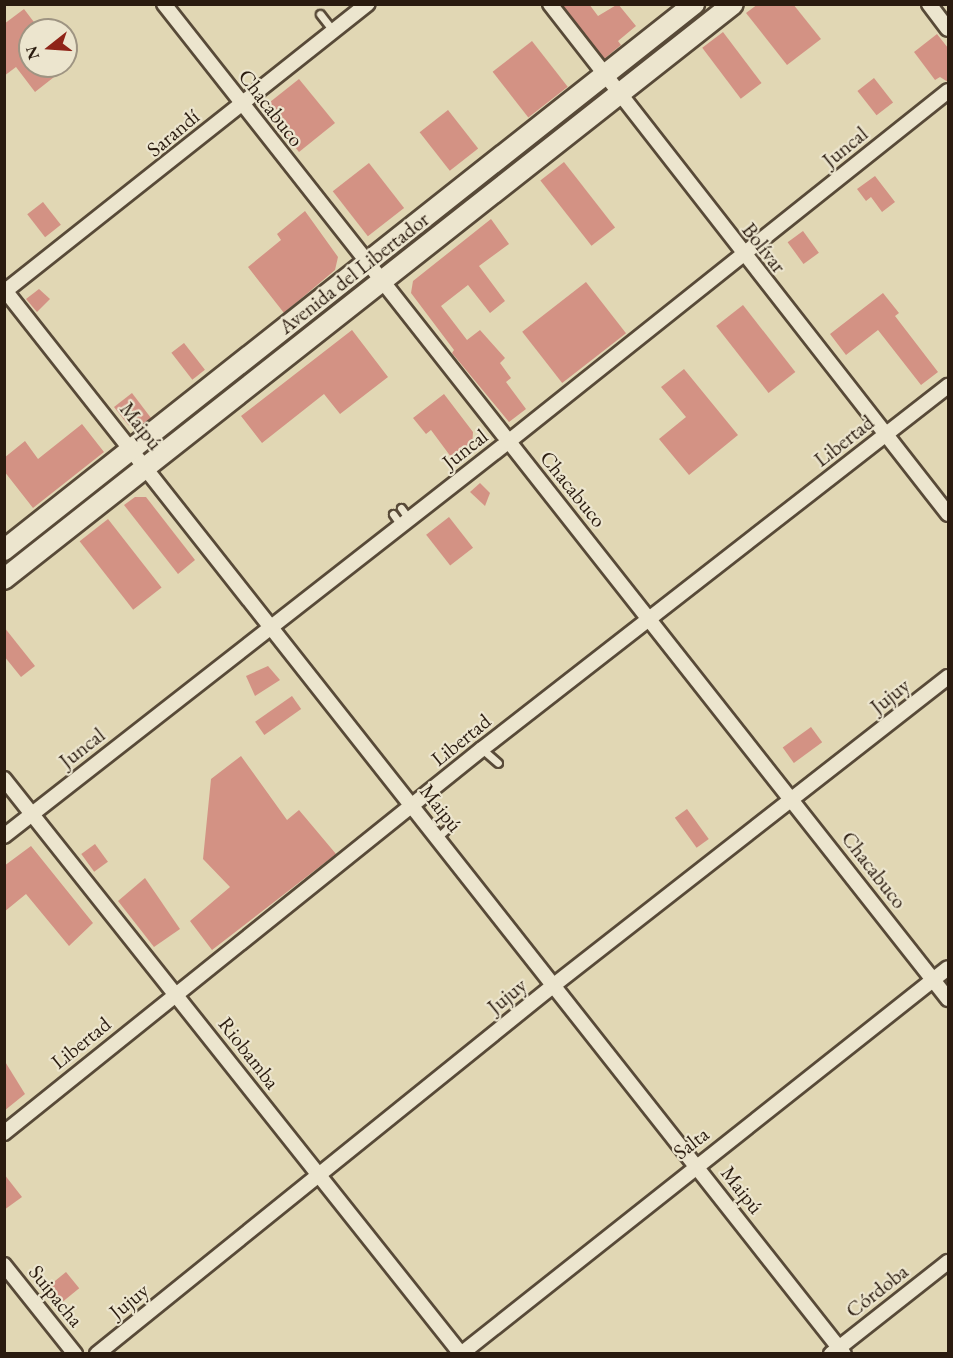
<!DOCTYPE html>
<html>
<head>
<meta charset="utf-8">
<style>
	body { margin:0 }
	#map { position:relative; width:953px; height:1358px; overflow:hidden; background:#e1d7b4; font-family:"EB Garamond",serif }
	div>[style] { position:absolute }
	[style*='--x'] { left:calc(var(--x)*1px); top:calc(var(--y)*1px); width:calc(var(--w)*1px); rotate:calc(var(--a)*1deg) }
	.building>* { inset:0; background:#d39284; transform-origin:0 0 }
	.roads { filter:drop-shadow(2px 0 #584a38) drop-shadow(-2px 0 #584a38) drop-shadow(0 2px #584a38) drop-shadow(0 -2px #584a38) }
	.service>* { height:7px; margin:-3.5px; padding:0 3.5px; transform-origin:3.5px; border-radius:3.5px; background:#ece5ce }
	.minor>* { height:14px; margin:-7px; padding:0 7px; transform-origin:7px; border-radius:7px; background:#ece5ce }
	.secondary>* { height:20px; margin:-10px; padding:0 10px; transform-origin:10px; border-radius:10px; background:#ece5ce }
	span { translate:-50% -50%; white-space:nowrap; text-align:center; line-height:1.15; -webkit-text-stroke:4.5px #ece5ce; paint-order:stroke }
	.street-label { font-size:21px; color:#2a1b0f }
	.frame { position:absolute; inset:0; border:6px solid #2a1b0f; pointer-events:none }
	.north { position:absolute; left:18px; top:18px; width:60px; height:60px; box-sizing:border-box; background:#ece5ce; border:2px solid #9e9482; border-radius:50%; rotate:253deg; font-size:16px; font-weight:700; line-height:24px; text-align:center; color:#2a1b0f }
	.north::after { content:''; display:block; margin:auto; width:21px; height:27px; background:#8f2418; clip-path:polygon(50% 0,100% 100%,50% 72%,0 100%) }
</style>
</head>
<body>
<div id="map">
	<div class="building">
		<i style="clip-path:polygon(562px 4px,589px 4px,598px 16px,618px 4px,636px 26px,618px 41px,621px 45px,604px 59px)"></i>
		<i style="clip-path:polygon(758px 4px,793px 4px,821px 39px,787px 65px,746px 13px)"></i>
		<i style="clip-path:polygon(24px 9px,40px 30px,30px 30px,30px 66px,68px 66px,35px 92px,16px 67px,4px 76px,4px 24px)"></i>
		<i style="left:723px;top:32px;width:64px;height:26px;rotate:53deg"></i>
		<i style="clip-path:polygon(937px 34px,948px 48px,948px 82px,940px 77px,935px 80px,914px 52px)"></i>
		<i style="left:532px;top:41px;width:58px;height:50px;rotate:52deg"></i>
		<i style="left:874px;top:78px;width:31px;height:21px;rotate:52deg"></i>
		<i style="clip-path:polygon(299px 79px,335px 123px,299px 152px,269px 115px,270px 102px)"></i>
		<i style="left:448px;top:110px;width:49px;height:36px;rotate:52deg"></i>
		<i style="left:564px;top:162px;width:83px;height:30px;rotate:52deg"></i>
		<i style="left:369px;top:163px;width:57px;height:46px;rotate:52deg"></i>
		<i style="clip-path:polygon(875px 176px,895px 202px,882px 212px,871px 197px,866px 201px,857px 189px)"></i>
		<i style="left:43px;top:202px;width:29px;height:20px;rotate:52deg"></i>
		<i style="clip-path:polygon(305px 211px,338px 257px,335px 270px,284px 313px,248px 267px,281px 240px,277px 234px)"></i>
		<i style="clip-path:polygon(491px 219px,509px 244px,479px 266px,505px 301px,490px 313px,468px 285px,441px 306px,467px 340px,480px 330px,505px 358px,500px 363px,511px 378px,506px 382px,526px 409px,509px 422px,452px 353px,454px 350px,411px 293px,413px 281px)"></i>
		<i style="left:803px;top:231px;width:27px;height:19px;rotate:54deg"></i>
		<i style="left:586px;top:282px;width:65px;height:81px;rotate:52deg"></i>
		<i style="clip-path:polygon(39px 289px,50px 299px,37px 312px,26px 299px)"></i>
		<i style="clip-path:polygon(883px 293px,899px 313px,895px 316px,938px 372px,921px 385px,878px 330px,846px 355px,830px 334px)"></i>
		<i style="left:743px;top:305px;width:85px;height:34px;rotate:52deg"></i>
		<i style="clip-path:polygon(352px 330px,388px 377px,340px 414px,324px 394px,262px 443px,241px 416px)"></i>
		<i style="left:184px;top:343px;width:34px;height:16px;rotate:52deg"></i>
		<i style="clip-path:polygon(684px 369px,738px 435px,689px 475px,659px 439px,686px 417px,661px 387px)"></i>
		<i style="clip-path:polygon(132px 393px,151px 418px,138px 428px,128px 425px,114px 407px)"></i>
		<i style="clip-path:polygon(444px 394px,473px 432px,472px 447px,454px 461px,431px 430px,426px 434px,413px 418px)"></i>
		<i style="clip-path:polygon(82px 424px,104px 452px,33px 508px,4px 471px,4px 458px,25px 441px,38px 459px)"></i>
		<i style="clip-path:polygon(480px 483px,490px 493px,485px 506px,470px 492px)"></i>
		<i style="clip-path:polygon(135px 497px,146px 497px,195px 560px,178px 574px,124px 505px)"></i>
		<i style="left:449px;top:517px;width:39px;height:29px;rotate:52deg"></i>
		<i style="left:108px;top:519px;width:87px;height:36px;rotate:52deg"></i>
		<i style="clip-path:polygon(4px 627px,35px 666px,21px 677px,4px 656px)"></i>
		<i style="clip-path:polygon(268px 666px,280px 680px,255px 696px,246px 676px)"></i>
		<i style="left:292px;top:696px;width:16px;height:45px;rotate:55deg"></i>
		<i style="left:811px;top:727px;width:19px;height:35px;rotate:54deg"></i>
		<i style="clip-path:polygon(241px 756px,287px 820px,299px 810px,336px 854px,212px 950px,190px 921px,230px 887px,203px 859px,211px 779px)"></i>
		<i style="left:687px;top:809px;width:37px;height:15px;rotate:54deg"></i>
		<i style="left:95px;top:844px;width:22px;height:17px;rotate:54deg"></i>
		<i style="clip-path:polygon(31px 846px,93px 923px,69px 946px,26px 894px,4px 912px,4px 866px)"></i>
		<i style="clip-path:polygon(145px 878px,180px 929px,154px 947px,118px 901px)"></i>
		<i style="clip-path:polygon(4px 1060px,25px 1094px,4px 1111px)"></i>
		<i style="clip-path:polygon(4px 1174px,22px 1197px,4px 1210px)"></i>
		<i style="left:66px;top:1272px;width:21px;height:30px;rotate:51deg"></i>
	</div>
	<div class="roads">
		<div class="service">
			<i style="--x:320;--y:14;--w:23;--a:52"></i>
			<i style="--x:401;--y:508;--w:14;--a:54"></i>
			<i style="--x:393;--y:514;--w:14;--a:54"></i>
			<i style="--x:482;--y:749;--w:21;--a:41"></i>
			<i style="--x:437;--y:838;--w:19;--a:-43"></i>
		</div>
		<div class="minor">
			<i style="--x:164;--y:4;--w:1267;--a:51.76"></i>
			<i style="--x:550;--y:4;--w:647;--a:52.03"></i>
			<i style="--x:929;--y:4;--w:31;--a:53"></i>
			<i style="--x:4;--y:289;--w:1356;--a:51.74"></i>
			<i style="--x:4;--y:292;--w:464;--a:-38.4"></i>
			<i style="--x:4;--y:779;--w:734;--a:51.52"></i>
			<i style="--x:4;--y:836;--w:640;--a:-38.02"></i>
			<i style="--x:508;--y:442;--w:563;--a:-38.58"></i>
			<i style="--x:4;--y:1133;--w:613;--a:-38.78"></i>
			<i style="--x:482;--y:749;--w:591;--a:-37.92"></i>
			<i style="--x:4;--y:1265;--w:114;--a:51.4"></i>
			<i style="--x:97;--y:1354;--w:587;--a:-38.92"></i>
			<i style="--x:554;--y:985;--w:500;--a:-38.02"></i>
			<i style="--x:461;--y:1354;--w:621;--a:-38.4"></i>
			<i style="--x:831;--y:1354;--w:149;--a:-38.2"></i>
		</div>
		<div class="secondary">
			<i style="--x:4;--y:550;--w:880;--a:-38.35"></i>
			<i style="--x:4;--y:579;--w:928;--a:-38.26"></i>
		</div>
	</div>
	<div class="street-label">
		<span style="left:271px;top:108px;rotate:52deg">Chacabuco</span>
		<span style="left:173px;top:133px;rotate:-40deg">Sarandí</span>
		<span style="left:845px;top:147px;rotate:-39deg">Juncal</span>
		<span style="left:764px;top:248px;rotate:52deg">Bolívar</span>
		<span style="left:354px;top:273px;rotate:-38deg">Avenida del Libertador</span>
		<span style="left:141px;top:426px;rotate:52deg">Maipú</span>
		<span style="left:844px;top:441px;rotate:-38deg">Libertad</span>
		<span style="left:465px;top:449px;rotate:-38deg">Juncal</span>
		<span style="left:573px;top:489px;rotate:51deg">Chacabuco</span>
		<span style="left:890px;top:696px;rotate:-38deg">Jujuy</span>
		<span style="left:461px;top:740px;rotate:-39deg">Libertad</span>
		<span style="left:82px;top:748px;rotate:-38deg">Juncal</span>
		<span style="left:441px;top:808px;rotate:52deg">Maipú</span>
		<span style="left:874px;top:870px;rotate:52deg">Chacabuco</span>
		<span style="left:507px;top:996px;rotate:-39deg">Jujuy</span>
		<span style="left:81px;top:1043px;rotate:-39deg">Libertad</span>
		<span style="left:249px;top:1053px;rotate:52deg">Riobamba</span>
		<span style="left:691px;top:1143px;rotate:-38deg">Salta</span>
		<span style="left:742px;top:1190px;rotate:52deg">Maipú</span>
		<span style="left:877px;top:1291px;rotate:-38deg">Córdoba</span>
		<span style="left:56px;top:1296px;rotate:51deg">Suipacha</span>
		<span style="left:129px;top:1301px;rotate:-39deg">Jujuy</span>
	</div>
	<div class="frame"></div>
	<div class="north">N</div>
</div>
</body>
</html>
